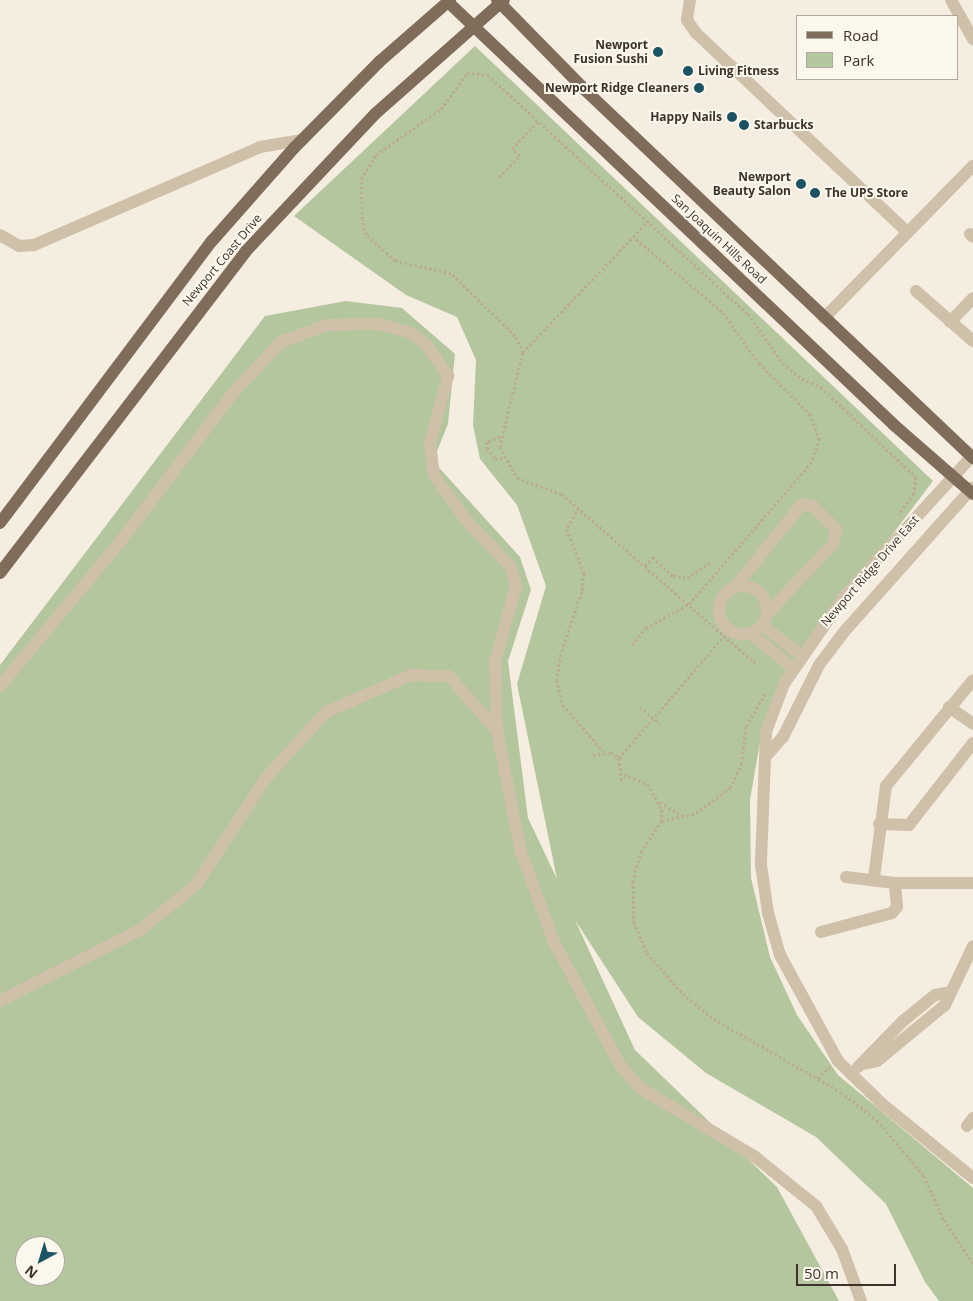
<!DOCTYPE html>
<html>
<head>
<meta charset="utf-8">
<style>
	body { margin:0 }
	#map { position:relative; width:973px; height:1301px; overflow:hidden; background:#f5eee0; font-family:"Open Sans",sans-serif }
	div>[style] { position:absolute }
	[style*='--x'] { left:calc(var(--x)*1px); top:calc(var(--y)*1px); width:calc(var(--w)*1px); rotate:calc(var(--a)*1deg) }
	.green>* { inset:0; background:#b3c69e }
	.path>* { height:2.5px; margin-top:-1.25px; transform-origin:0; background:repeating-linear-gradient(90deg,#bbab94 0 2.5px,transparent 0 5px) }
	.minor>* { height:12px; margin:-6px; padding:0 6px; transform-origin:6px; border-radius:6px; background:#cfc0aa }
	.minor>.ring { margin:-6px; padding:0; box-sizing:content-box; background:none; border:12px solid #cfc0aa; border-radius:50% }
	.major>* { height:12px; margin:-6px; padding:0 6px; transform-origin:6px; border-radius:6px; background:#7f6c5a }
	.dots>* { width:14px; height:14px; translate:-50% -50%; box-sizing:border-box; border:2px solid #fcf7ed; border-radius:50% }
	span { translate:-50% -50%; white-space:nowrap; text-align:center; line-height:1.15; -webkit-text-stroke:4px #fcf7ed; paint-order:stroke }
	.poi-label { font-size:12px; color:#3c322a; font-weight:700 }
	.right { translate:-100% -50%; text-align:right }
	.left { translate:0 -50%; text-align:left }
	.street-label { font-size:12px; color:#3c322a }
	.legend { position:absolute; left:796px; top:15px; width:162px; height:65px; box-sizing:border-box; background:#fcf7ed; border:1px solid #afa89f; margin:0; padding:6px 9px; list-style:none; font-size:15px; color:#3c322a }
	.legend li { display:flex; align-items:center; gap:10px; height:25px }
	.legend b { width:25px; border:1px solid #afa89f }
	.north { position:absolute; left:15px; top:1236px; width:50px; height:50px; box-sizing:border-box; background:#fcf7ed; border:1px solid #afa89f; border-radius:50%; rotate:219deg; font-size:14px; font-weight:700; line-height:20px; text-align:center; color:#3c322a }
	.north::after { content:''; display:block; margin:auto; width:18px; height:22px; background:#1b5362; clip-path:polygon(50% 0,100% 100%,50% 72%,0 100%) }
	.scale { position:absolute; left:796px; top:1264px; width:100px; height:22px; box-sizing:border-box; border:2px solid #3c322a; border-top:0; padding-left:6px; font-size:15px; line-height:18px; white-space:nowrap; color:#3c322a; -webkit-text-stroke:4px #fcf7ed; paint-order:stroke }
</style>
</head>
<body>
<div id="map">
	<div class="green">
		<i style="clip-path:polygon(evenodd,475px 46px,933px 481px,789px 670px,760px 742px,750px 800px,751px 878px,770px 957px,797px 1015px,838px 1075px,973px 1188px,973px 1301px,939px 1301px,925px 1282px,886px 1204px,816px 1137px,706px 1073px,638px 1017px,575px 920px,635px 1050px,777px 1187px,839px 1301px,0 1301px,0 665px,265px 316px,346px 301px,402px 308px,455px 354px,448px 424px,433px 461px,520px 557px,531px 590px,508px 661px,528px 818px,557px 879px,517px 684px,546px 586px,517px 505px,480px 459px,473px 425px,476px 360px,457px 317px,406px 295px,294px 216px,475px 46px,25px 1246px,55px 1246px,55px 1276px,25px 1276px,25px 1246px)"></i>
	</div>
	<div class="path">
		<i style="--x:499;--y:177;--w:30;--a:-45"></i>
		<i style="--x:520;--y:156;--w:11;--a:-139"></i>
		<i style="--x:512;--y:149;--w:38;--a:-47"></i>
		<i style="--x:649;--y:221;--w:182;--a:133.7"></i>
		<i style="--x:523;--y:353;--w:97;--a:103.7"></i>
		<i style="--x:500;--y:447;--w:35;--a:61"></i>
		<i style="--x:517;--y:478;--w:48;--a:19.6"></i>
		<i style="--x:562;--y:494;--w:257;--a:41.2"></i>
		<i style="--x:523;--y:353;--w:19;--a:-115"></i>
		<i style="--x:515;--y:336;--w:89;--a:-135.9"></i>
		<i style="--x:451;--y:274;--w:57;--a:-166.9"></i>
		<i style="--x:395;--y:261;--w:39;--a:-138"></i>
		<i style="--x:366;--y:235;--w:16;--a:-104"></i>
		<i style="--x:362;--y:219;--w:40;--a:-91.4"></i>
		<i style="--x:361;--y:179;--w:28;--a:-58"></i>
		<i style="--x:376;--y:155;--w:80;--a:-35.3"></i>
		<i style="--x:441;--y:109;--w:44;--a:-54.2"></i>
		<i style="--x:467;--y:73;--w:21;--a:5"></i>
		<i style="--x:488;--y:75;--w:353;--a:42.6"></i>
		<i style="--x:748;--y:314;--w:60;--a:54.5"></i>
		<i style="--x:783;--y:363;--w:25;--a:40"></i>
		<i style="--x:802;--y:379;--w:21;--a:23"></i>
		<i style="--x:821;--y:387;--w:131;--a:43.5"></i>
		<i style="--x:916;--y:477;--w:17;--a:97"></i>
		<i style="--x:914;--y:494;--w:26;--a:126"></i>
		<i style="--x:500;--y:437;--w:13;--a:157"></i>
		<i style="--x:488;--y:442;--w:6;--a:99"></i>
		<i style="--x:487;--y:448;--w:14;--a:54"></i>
		<i style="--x:495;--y:459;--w:7;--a:-8"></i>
		<i style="--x:579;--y:508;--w:24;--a:120"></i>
		<i style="--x:567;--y:529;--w:47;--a:68.9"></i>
		<i style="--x:584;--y:573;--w:19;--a:96"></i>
		<i style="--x:582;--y:592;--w:65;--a:108.7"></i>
		<i style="--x:561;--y:654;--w:26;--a:99"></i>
		<i style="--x:557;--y:680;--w:26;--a:77"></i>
		<i style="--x:563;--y:705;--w:61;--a:49"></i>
		<i style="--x:645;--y:566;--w:12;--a:-48"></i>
		<i style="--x:653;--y:557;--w:28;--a:44"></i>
		<i style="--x:673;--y:576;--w:14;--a:8"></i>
		<i style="--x:687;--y:578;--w:29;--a:-34"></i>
		<i style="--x:632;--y:645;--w:22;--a:-51"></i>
		<i style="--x:646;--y:628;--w:49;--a:-29.2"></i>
		<i style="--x:689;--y:604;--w:185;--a:-49.2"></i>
		<i style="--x:810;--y:464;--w:26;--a:-69"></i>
		<i style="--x:819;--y:440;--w:27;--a:-110"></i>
		<i style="--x:810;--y:415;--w:72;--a:-135"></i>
		<i style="--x:759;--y:364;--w:64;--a:-125.4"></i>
		<i style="--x:722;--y:312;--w:115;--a:-139.9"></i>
		<i style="--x:640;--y:707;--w:26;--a:40"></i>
		<i style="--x:593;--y:755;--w:18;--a:-9"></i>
		<i style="--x:611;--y:752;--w:10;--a:37"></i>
		<i style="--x:619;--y:758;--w:24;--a:83"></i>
		<i style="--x:619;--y:758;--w:161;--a:-49.3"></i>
		<i style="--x:624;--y:775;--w:26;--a:21"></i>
		<i style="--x:648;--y:784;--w:30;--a:62"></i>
		<i style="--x:662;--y:810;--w:11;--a:90"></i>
		<i style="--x:662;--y:821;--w:36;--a:124"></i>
		<i style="--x:642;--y:851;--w:31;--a:107"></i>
		<i style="--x:633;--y:881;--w:41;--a:88.6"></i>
		<i style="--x:634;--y:922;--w:34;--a:67"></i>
		<i style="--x:647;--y:953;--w:55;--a:48.7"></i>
		<i style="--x:683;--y:994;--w:40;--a:39"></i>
		<i style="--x:714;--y:1019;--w:146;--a:29.9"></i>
		<i style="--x:841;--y:1092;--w:46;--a:37.9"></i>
		<i style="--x:877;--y:1120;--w:73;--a:50"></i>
		<i style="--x:924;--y:1176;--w:48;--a:65.6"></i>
		<i style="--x:944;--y:1220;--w:52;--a:56"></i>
		<i style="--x:660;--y:802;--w:26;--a:32"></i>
		<i style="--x:662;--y:821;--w:35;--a:-13"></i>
		<i style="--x:696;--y:813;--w:42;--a:-36.3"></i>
		<i style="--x:730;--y:788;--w:26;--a:-65"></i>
		<i style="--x:741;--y:764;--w:38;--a:-83"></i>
		<i style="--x:746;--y:726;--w:39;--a:-59"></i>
		<i style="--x:817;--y:1078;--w:16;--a:-40"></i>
	</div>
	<div class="minor">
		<i style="--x:690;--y:0;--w:20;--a:99"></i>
		<i style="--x:687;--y:20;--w:16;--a:55"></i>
		<i style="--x:696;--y:33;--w:290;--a:43.3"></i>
		<i style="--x:951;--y:0;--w:45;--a:60.6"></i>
		<i style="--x:970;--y:234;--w:4;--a:45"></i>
		<i style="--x:0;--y:235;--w:22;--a:30"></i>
		<i style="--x:19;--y:246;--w:15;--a:-4"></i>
		<i style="--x:34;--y:245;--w:246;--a:-23.4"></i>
		<i style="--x:260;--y:147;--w:43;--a:-9.5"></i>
		<i style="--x:916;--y:291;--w:76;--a:41.3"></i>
		<i style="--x:824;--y:318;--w:213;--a:-45.6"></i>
		<i style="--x:950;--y:322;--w:33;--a:-46"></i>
		<i style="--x:973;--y:455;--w:192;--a:132.3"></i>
		<i style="--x:844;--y:597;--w:106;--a:124.6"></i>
		<i style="--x:784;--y:684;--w:51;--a:110.6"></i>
		<i style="--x:766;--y:732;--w:133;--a:92.2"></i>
		<i style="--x:761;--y:865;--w:49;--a:81.7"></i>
		<i style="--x:768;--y:913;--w:44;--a:74.1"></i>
		<i style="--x:780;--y:955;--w:121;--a:61.3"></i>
		<i style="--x:838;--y:1061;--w:60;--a:44.3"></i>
		<i style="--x:881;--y:1103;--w:119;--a:39.2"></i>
		<i class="ring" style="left:719px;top:586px;width:36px;height:36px"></i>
		<i style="--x:735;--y:587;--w:107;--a:-51.1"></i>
		<i style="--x:802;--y:504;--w:11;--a:10"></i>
		<i style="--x:813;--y:506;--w:33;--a:45"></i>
		<i style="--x:836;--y:529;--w:15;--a:101"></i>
		<i style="--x:833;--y:544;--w:96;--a:133.3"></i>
		<i style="--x:762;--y:625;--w:49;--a:37.6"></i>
		<i style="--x:750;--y:633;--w:55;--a:39.1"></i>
		<i style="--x:0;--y:686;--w:187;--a:-50.2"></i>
		<i style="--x:120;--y:542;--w:188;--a:-52.8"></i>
		<i style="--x:234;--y:392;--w:69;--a:-46.8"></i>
		<i style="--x:281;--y:342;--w:49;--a:-20.3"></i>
		<i style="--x:327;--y:325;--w:51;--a:-1.1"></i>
		<i style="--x:378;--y:324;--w:34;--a:15"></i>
		<i style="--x:411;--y:333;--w:19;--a:36"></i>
		<i style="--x:426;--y:344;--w:39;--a:55"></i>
		<i style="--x:448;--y:376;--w:69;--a:105"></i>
		<i style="--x:430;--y:443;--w:32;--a:83"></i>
		<i style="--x:434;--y:475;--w:54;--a:54.8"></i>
		<i style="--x:465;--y:519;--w:65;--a:46.2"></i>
		<i style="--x:510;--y:566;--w:21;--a:73"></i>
		<i style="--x:516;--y:586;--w:78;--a:105.6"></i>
		<i style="--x:495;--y:661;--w:70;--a:88.4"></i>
		<i style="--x:497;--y:731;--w:123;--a:78.8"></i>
		<i style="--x:521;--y:852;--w:96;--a:69.9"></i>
		<i style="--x:554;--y:942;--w:140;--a:61.8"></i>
		<i style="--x:620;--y:1065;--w:30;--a:49"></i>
		<i style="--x:640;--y:1088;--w:133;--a:30.8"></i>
		<i style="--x:754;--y:1156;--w:80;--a:38.9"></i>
		<i style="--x:816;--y:1206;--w:50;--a:58.8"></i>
		<i style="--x:842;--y:1249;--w:55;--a:69.9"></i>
		<i style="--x:949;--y:707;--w:29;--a:35"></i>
		<i style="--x:768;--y:754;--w:23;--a:-49"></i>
		<i style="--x:783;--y:737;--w:80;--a:-63.4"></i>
		<i style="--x:819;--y:665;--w:40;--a:-53"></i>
		<i style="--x:843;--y:633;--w:195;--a:-48.3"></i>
		<i style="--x:879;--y:824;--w:30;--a:2"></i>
		<i style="--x:909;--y:825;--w:104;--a:-52"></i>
		<i style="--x:846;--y:877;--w:49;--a:7"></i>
		<i style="--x:895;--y:883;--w:78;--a:0"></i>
		<i style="--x:874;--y:878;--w:93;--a:-82.6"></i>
		<i style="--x:886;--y:786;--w:137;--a:-50.6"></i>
		<i style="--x:821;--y:932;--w:73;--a:-15"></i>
		<i style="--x:892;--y:913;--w:8;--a:-50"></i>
		<i style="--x:897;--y:907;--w:24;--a:-95"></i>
		<i style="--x:0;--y:1001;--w:157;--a:-26.9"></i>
		<i style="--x:140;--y:930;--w:72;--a:-38.8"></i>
		<i style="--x:196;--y:885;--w:126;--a:-56.9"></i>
		<i style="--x:265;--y:779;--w:91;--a:-47.7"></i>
		<i style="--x:326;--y:712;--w:93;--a:-23.5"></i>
		<i style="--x:411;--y:675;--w:38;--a:2"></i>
		<i style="--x:449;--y:676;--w:73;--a:48.9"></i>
		<i style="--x:862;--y:1064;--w:15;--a:-11"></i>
		<i style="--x:877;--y:1061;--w:88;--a:-39.5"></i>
		<i style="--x:945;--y:1005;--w:65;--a:-64.6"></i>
		<i style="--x:858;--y:1067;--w:64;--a:-45.6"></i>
		<i style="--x:903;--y:1021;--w:41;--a:-39.1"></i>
		<i style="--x:935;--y:995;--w:15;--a:-11"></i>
		<i style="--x:967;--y:1126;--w:10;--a:-53"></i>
	</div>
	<div class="major">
		<i style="--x:497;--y:0;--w:126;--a:45.6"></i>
		<i style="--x:585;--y:90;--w:535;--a:43.48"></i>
		<i style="--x:448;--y:2;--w:615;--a:43.48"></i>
		<i style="--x:894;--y:425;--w:105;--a:41.1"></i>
		<i style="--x:0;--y:523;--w:353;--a:-53.1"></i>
		<i style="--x:212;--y:241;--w:124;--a:-48.6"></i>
		<i style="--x:294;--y:148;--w:121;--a:-45.3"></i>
		<i style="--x:379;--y:62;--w:94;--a:-41.1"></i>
		<i style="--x:0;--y:573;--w:405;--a:-52.6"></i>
		<i style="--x:246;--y:251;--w:188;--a:-46.7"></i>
		<i style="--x:375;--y:114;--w:172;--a:-41.5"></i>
	</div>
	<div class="dots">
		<i style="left:658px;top:52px;background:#1b5362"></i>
		<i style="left:688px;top:71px;background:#1b5362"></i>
		<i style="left:699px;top:88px;background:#1b5362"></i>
		<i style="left:732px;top:117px;background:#1b5362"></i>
		<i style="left:744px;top:125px;background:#1b5362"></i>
		<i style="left:801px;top:184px;background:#1b5362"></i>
		<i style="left:815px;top:193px;background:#1b5362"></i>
	</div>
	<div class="poi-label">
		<span class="right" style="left:648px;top:52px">Newport<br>Fusion Sushi</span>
		<span class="left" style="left:698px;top:71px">Living Fitness</span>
		<span class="right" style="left:689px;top:88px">Newport Ridge Cleaners</span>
		<span class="right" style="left:722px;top:117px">Happy Nails</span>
		<span class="left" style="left:754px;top:125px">Starbucks</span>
		<span class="right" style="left:791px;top:184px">Newport<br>Beauty Salon</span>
		<span class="left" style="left:825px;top:193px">The UPS Store</span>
	</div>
	<div class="street-label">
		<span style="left:719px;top:239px;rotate:43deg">San Joaquin Hills Road</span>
		<span style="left:222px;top:260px;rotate:-50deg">Newport Coast Drive</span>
		<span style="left:870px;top:571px;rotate:-49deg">Newport Ridge Drive East</span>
	</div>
	<ul class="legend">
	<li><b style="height:6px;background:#7f6c5a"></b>Road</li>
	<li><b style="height:14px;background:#b3c69e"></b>Park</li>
	</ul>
	<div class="north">N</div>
	<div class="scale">50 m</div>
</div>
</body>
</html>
